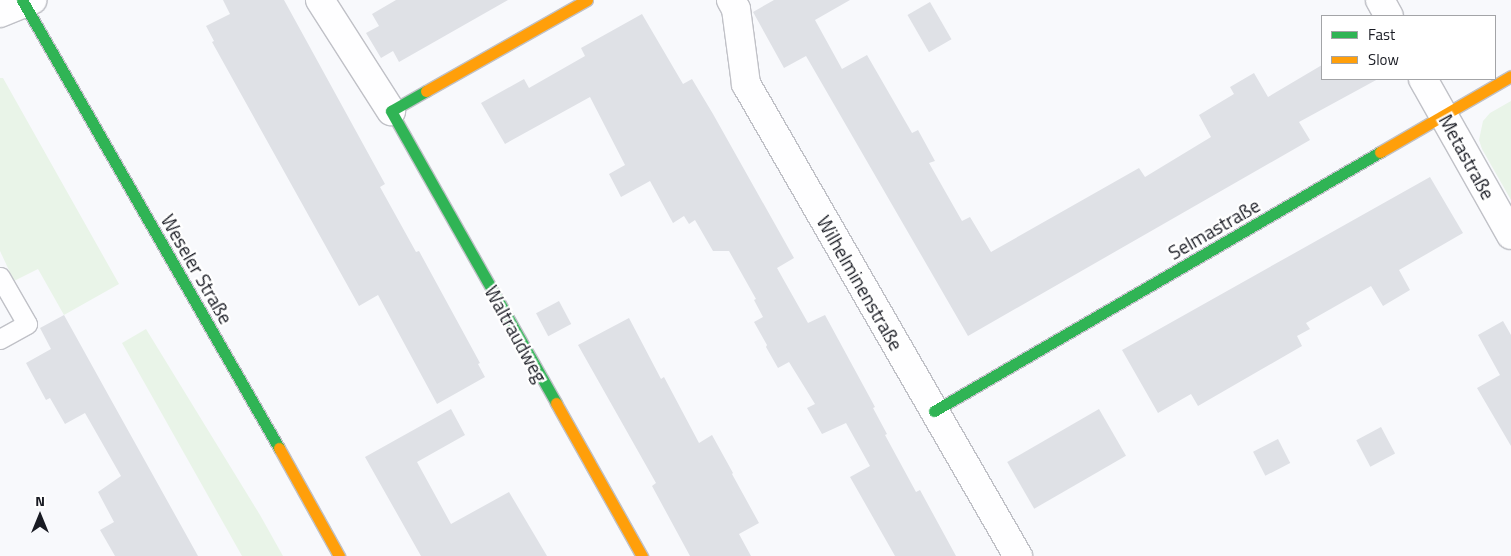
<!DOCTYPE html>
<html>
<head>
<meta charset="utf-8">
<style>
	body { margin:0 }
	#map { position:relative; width:1511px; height:556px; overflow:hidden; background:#f8f9fc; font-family:"Titillium Web",sans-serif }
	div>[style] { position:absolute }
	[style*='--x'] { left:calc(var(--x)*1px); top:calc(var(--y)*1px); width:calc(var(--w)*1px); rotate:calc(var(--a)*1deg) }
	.green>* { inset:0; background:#e9f4e8 }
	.building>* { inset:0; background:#dfe1e6; transform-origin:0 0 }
	.roads { filter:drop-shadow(1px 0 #c0c1c7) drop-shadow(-1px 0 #c0c1c7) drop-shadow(0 1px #c0c1c7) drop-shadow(0 -1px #c0c1c7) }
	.lane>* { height:19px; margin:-9.5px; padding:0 9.5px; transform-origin:9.5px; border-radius:9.5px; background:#fefeff }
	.street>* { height:28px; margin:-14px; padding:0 14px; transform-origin:14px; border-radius:14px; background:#fefeff }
	.fast>* { height:11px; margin:-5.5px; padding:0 5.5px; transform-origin:5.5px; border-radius:5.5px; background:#30b455 }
	.slow>* { height:11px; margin:-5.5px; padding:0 5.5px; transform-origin:5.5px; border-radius:5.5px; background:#ff9f0a }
	span { translate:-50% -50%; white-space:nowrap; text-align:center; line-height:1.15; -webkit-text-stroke:4.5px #fff; paint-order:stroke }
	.street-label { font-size:19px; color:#191b23 }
	.legend { position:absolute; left:1321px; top:15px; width:175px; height:65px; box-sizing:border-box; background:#fff; border:1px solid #a3a4a7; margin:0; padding:6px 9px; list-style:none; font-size:15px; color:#191b23 }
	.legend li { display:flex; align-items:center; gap:10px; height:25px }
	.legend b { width:25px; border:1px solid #a3a4a7 }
	.north { position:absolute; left:15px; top:491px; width:50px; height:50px; -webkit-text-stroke:4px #fff; paint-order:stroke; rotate:0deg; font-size:14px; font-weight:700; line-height:20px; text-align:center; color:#191b23 }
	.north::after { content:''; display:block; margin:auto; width:18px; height:22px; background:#191b23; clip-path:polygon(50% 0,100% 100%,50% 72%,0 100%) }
</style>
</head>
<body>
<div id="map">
	<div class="green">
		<i style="clip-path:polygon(0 78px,3px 78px,119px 284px,64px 315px,38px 269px,14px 281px,0 251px)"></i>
		<i style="clip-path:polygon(1511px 101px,1511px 200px,1482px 149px,1479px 140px,1483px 121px,1490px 113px)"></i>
		<i style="clip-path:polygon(146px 329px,260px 515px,283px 556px,242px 556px,122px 343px)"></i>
	</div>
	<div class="building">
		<i style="clip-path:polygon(223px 0,284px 0,385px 184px,380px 187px,416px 252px,419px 251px,480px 363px,478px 364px,485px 377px,437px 404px,378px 295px,359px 306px,212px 42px,214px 41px,206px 26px,230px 14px)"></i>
		<i style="clip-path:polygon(396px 0,508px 0,399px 62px,393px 51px,381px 58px,366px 33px,379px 26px,372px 14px)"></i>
		<i style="clip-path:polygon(774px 0,850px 0,815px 20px,842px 69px,867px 55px,912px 133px,918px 130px,935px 161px,929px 163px,962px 221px,970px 217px,991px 252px,1139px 168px,1145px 177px,1211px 137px,1199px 115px,1234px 94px,1230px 87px,1254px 73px,1268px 97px,1322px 65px,1322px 79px,1378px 79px,1299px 122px,1310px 140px,968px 336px,806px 56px,784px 68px,753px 12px)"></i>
		<i style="left:930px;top:2px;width:43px;height:26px;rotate:60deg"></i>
		<i style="clip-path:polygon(642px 14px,683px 84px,692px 79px,713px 114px,794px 258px,777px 268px,808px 323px,825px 315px,875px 407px,873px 408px,887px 434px,885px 435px,916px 492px,920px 490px,956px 556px,895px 556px,850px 477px,870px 466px,846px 423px,822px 434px,807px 408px,815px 404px,789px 362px,778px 368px,766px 347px,767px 345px,754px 322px,763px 317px,754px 300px,756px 299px,729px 251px,713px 251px,695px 220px,689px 224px,684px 216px,673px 223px,650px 181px,621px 197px,609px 174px,625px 165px,590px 97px,505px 144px,481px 103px,524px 79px,529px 88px,585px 56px,581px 48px)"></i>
		<i style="clip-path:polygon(1430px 177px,1463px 233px,1399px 270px,1410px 290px,1383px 306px,1371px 286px,1306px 323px,1310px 329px,1297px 336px,1302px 346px,1198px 406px,1191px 394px,1158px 413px,1122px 350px)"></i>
		<i style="left:559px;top:301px;width:26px;height:26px;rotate:62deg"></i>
		<i style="clip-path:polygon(64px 315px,110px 398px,198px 556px,115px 556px,100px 530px,114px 522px,98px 492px,121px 476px,85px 413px,65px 424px,50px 398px,46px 400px,26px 363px,51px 349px,40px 328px)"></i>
		<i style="clip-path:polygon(629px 318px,661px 379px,664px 377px,699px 443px,712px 435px,733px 473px,732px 474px,759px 523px,739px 534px,751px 556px,690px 556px,652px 486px,656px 483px,578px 345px)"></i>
		<i style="clip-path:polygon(1503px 321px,1511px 335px,1511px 446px,1477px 388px,1500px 375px,1478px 335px)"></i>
		<i style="clip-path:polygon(451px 409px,465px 435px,417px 462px,451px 524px,509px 492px,547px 556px,421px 556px,365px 457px)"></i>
		<i style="left:1099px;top:409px;width:54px;height:106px;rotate:60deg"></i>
		<i style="left:1381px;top:427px;width:30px;height:28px;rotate:62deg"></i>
		<i style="left:1278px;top:439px;width:27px;height:28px;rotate:63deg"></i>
	</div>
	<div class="roads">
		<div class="lane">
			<i style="--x:0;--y:277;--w:54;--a:60.1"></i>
			<i style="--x:27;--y:324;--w:31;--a:151"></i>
		</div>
		<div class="street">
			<i style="--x:320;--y:0;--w:132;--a:57.4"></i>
			<i style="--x:731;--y:0;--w:10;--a:61"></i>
			<i style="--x:736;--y:9;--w:76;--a:82.4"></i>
			<i style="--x:746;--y:84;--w:545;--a:60.05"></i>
			<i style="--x:1380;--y:0;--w:18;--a:61"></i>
			<i style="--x:0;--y:13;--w:35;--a:-22"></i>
			<i style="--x:1423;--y:79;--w:179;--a:60.6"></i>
		</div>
		<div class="fast">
			<i style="--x:22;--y:0;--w:516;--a:60.16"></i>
			<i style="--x:426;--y:91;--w:40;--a:150.3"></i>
			<i style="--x:391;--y:111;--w:335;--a:60.5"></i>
			<i style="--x:934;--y:411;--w:516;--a:-30.14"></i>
		</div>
		<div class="slow">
			<i style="--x:426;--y:91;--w:185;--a:-29.5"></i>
			<i style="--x:1380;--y:152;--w:151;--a:-30.1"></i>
			<i style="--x:556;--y:403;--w:176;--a:60.7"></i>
			<i style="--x:279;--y:448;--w:124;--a:60.9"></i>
		</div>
	</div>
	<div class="street-label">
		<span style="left:1467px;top:157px;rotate:61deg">Metastraße</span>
		<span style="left:1214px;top:229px;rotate:-30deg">Selmastraße</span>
		<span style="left:197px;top:269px;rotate:60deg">Weseler Straße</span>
		<span style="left:860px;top:283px;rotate:60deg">Wilhelminenstraße</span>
		<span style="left:516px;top:334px;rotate:61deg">Waltraudweg</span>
	</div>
	<ul class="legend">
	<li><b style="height:6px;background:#30b455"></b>Fast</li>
	<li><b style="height:6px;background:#ff9f0a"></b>Slow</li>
	</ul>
	<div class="north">N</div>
</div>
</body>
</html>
